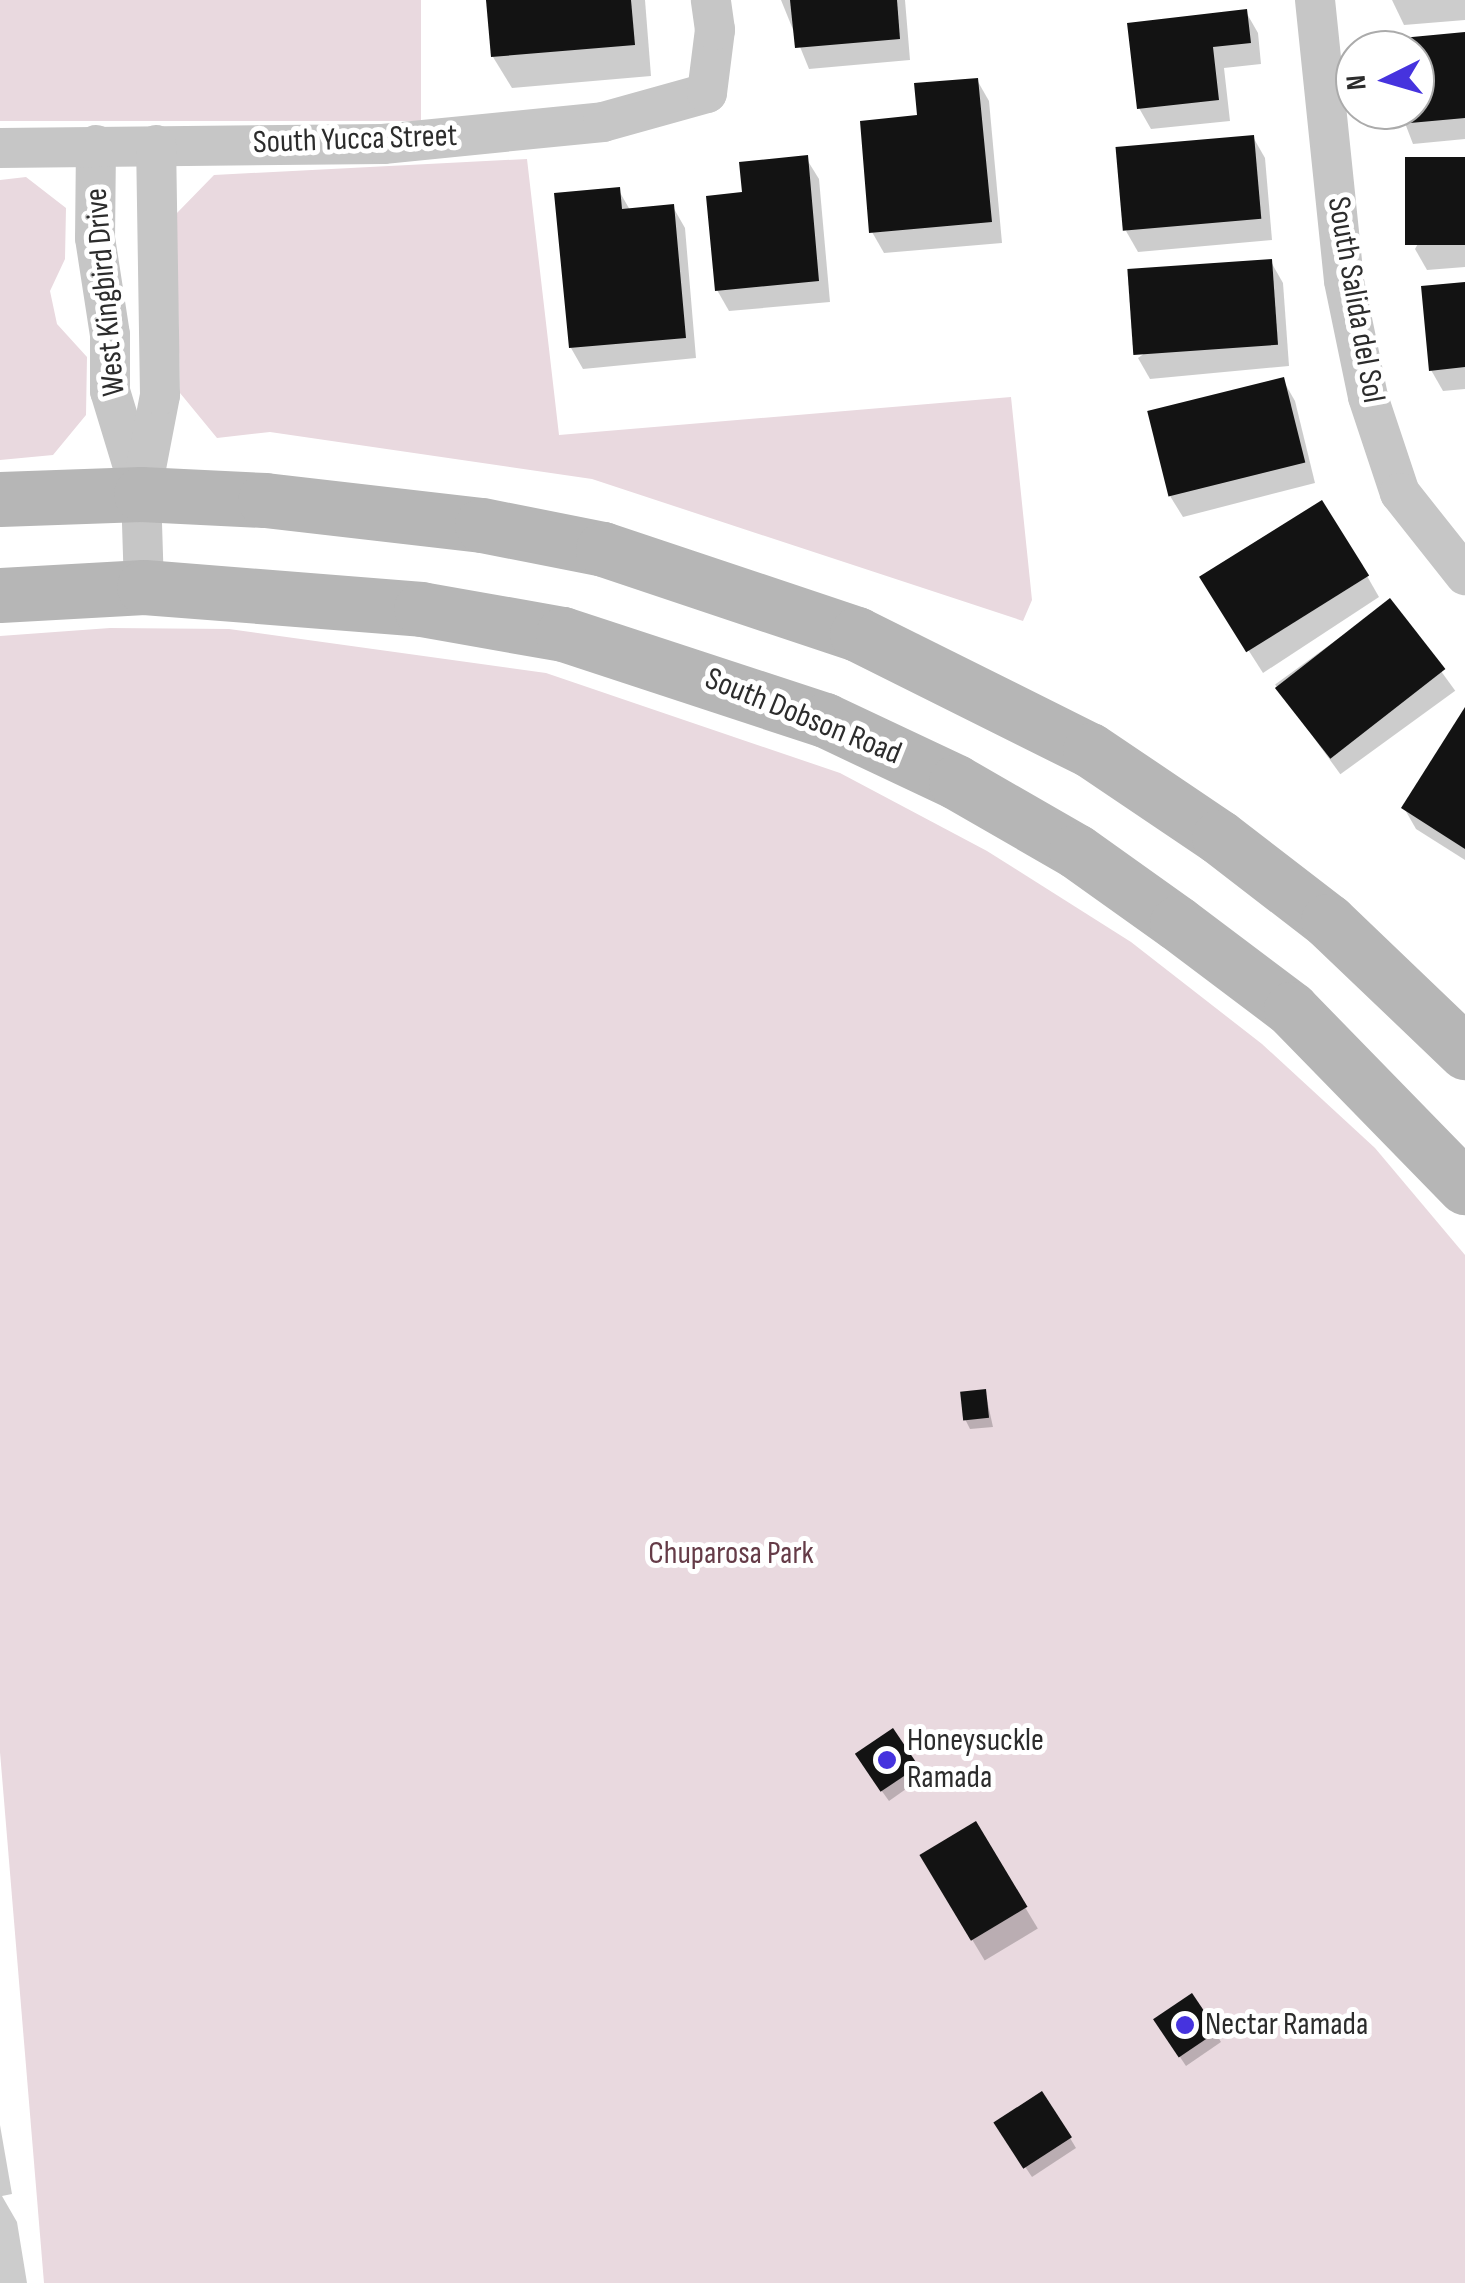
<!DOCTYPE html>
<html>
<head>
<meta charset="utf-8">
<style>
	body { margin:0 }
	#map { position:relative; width:1465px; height:2283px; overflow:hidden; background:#fff; font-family:"Sofia Sans Condensed",sans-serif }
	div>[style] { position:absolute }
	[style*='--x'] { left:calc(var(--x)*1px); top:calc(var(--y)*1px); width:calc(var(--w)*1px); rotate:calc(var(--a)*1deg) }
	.green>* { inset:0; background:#e9d9df; transform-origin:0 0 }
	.shadow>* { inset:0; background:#0003; transform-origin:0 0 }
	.building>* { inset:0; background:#131313; transform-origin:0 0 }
	.street>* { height:40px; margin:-20px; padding:0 20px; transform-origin:20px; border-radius:20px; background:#c6c6c6 }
	.secondary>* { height:55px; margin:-27.5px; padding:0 27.5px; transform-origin:27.5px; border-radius:27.5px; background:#b6b6b6 }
	.dots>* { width:28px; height:28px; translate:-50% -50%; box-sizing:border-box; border:5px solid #fff; border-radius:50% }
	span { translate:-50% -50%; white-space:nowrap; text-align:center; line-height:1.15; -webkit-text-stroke:10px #fff; paint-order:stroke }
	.street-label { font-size:32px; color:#2c2c2c }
	.park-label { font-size:32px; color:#653b47 }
	.poi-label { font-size:32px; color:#2c2c2c }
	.left { translate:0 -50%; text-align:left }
	.north { position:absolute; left:1335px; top:30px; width:100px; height:100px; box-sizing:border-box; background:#fff; border:2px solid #ababab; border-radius:50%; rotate:265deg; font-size:28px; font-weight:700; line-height:40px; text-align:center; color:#2c2c2c }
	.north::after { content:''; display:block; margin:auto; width:35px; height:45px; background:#4633de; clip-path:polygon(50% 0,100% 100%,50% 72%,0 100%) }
</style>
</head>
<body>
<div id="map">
	<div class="green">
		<i style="left:0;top:0;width:421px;height:121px"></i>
		<i style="clip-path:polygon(527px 159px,559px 435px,1011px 397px,1032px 600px,1023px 621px,592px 479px,270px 432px,217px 438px,180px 393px,176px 214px,214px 175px)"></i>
		<i style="clip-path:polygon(26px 177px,66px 208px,65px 259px,50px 291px,57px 324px,87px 357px,86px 415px,53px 455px,0 460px,0 180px)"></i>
		<i style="clip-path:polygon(110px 628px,229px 629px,546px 673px,840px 773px,987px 851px,1131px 942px,1262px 1044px,1375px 1148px,1465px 1255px,1465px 2283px,44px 2283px,0 1752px,0 636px)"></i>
	</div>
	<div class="shadow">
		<i style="clip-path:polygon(488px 0,645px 0,651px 76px,512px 88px,493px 57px)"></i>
		<i style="clip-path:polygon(781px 0,905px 0,910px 60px,809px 69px)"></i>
		<i style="clip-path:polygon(1392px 0,1465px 0,1465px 20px,1404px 25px)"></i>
		<i style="clip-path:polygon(1246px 12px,1258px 33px,1261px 64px,1224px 68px,1230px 121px,1151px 129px,1139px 108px)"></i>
		<i style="clip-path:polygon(1465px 35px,1465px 139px,1413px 144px,1400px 110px,1415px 110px,1415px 50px,1395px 50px)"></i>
		<i style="clip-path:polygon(977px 80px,989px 101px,1002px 243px,884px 253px,872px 232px,920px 118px)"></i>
		<i style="clip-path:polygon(1253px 137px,1265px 158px,1272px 240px,1138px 252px,1126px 231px)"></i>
		<i style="clip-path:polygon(806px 158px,819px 179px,830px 302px,729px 311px,717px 290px)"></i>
		<i style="clip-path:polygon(1465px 160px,1465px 267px,1427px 270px,1415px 249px)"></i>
		<i style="clip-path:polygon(618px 189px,630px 210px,673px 207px,685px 228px,696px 358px,583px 369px,571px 348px)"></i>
		<i style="clip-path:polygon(1271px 262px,1283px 283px,1289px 366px,1150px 379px,1138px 358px)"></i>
		<i style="clip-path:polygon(1465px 285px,1465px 389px,1443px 391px,1431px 370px)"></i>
		<i style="clip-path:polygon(1283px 380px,1295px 401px,1315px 483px,1183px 517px,1170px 496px)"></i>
		<i style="clip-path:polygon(1367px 576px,1379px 597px,1263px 673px,1217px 601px)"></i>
		<i style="left:1390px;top:601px;width:111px;height:142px;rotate:54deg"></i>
		<i style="clip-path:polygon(1465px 712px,1465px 860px,1416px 829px,1404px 808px)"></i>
		<i style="clip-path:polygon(985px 1391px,993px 1427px,970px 1429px,965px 1419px)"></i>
		<i style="clip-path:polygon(863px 1765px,917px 1767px,923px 1777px,889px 1801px)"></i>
		<i style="left:975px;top:1824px;width:122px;height:62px;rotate:59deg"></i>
		<i style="clip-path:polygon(1162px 2030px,1215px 2032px,1221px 2042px,1186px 2066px)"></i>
		<i style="clip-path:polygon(0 2125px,12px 2194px,2px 2196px,17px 2222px,27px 2283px,0 2283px)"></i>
		<i style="clip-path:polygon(1002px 2133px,1070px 2138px,1076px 2148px,1032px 2177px)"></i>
	</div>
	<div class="building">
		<i style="clip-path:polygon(486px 0,631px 0,635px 45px,491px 57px)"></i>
		<i style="clip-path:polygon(790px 0,897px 0,900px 39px,795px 48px)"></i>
		<i style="clip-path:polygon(1247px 9px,1251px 43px,1213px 47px,1219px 100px,1137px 109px,1127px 23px)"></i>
		<i style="clip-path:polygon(1465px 32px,1465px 118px,1399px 124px,1398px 110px,1415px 110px,1415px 50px,1392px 50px,1391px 39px)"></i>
		<i style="clip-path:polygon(978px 78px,992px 222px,869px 233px,860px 121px,917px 115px,914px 83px)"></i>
		<i style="left:1254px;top:135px;width:84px;height:139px;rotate:85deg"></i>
		<i style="clip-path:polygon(808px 155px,819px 281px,715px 291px,706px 196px,742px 192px,739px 162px)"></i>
		<i style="left:1465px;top:157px;width:88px;height:60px;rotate:90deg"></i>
		<i style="clip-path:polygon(620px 187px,622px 209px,674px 204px,686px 338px,569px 348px,554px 193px)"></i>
		<i style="left:1272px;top:259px;width:86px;height:145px;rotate:86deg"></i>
		<i style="clip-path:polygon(1465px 282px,1465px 367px,1429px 371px,1421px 286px)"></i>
		<i style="left:1284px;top:377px;width:88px;height:141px;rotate:76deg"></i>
		<i style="left:1322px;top:500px;width:89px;height:145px;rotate:58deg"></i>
		<i style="left:1390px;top:598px;width:90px;height:146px;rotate:52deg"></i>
		<i style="clip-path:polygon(1465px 707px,1465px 849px,1401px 808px)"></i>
		<i style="left:986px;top:1389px;width:29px;height:26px;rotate:84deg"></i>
		<i style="left:893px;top:1728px;width:46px;height:46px;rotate:56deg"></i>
		<i style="left:976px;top:1821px;width:100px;height:66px;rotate:59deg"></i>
		<i style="left:1192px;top:1993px;width:46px;height:47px;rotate:56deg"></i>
		<i style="left:1042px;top:2091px;width:55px;height:58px;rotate:57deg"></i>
	</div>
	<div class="street">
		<i style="--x:1315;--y:0;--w:282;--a:84.1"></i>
		<i style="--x:1344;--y:281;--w:118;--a:78.3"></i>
		<i style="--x:1368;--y:397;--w:101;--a:71.6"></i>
		<i style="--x:1400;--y:493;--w:105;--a:51.6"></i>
		<i style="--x:96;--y:145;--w:93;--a:90.6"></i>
		<i style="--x:95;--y:238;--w:98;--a:81.2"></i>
		<i style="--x:110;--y:335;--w:56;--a:90"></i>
		<i style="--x:110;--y:391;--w:103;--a:73.1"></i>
		<i style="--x:0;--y:148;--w:383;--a:-0.6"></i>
		<i style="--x:383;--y:144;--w:221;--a:-5.7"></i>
		<i style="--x:603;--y:122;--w:108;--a:-15.6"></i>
		<i style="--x:707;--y:93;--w:64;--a:-82.8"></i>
		<i style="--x:715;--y:30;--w:30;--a:-98"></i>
		<i style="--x:144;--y:587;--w:93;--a:-91.8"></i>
		<i style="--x:141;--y:494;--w:101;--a:-79.1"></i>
		<i style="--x:160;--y:395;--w:250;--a:-90.9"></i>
	</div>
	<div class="secondary">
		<i style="--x:0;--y:499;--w:141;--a:-2"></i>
		<i style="--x:141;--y:494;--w:124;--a:2.8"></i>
		<i style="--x:265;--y:500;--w:218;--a:6.6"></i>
		<i style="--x:482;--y:525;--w:123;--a:11.2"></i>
		<i style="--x:603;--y:549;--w:268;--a:18.5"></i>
		<i style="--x:857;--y:634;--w:260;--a:26.5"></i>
		<i style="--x:1090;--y:750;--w:156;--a:34"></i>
		<i style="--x:1219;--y:837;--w:138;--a:37.6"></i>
		<i style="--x:1328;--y:921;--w:190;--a:43.7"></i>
		<i style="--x:0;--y:595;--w:144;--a:-3.2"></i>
		<i style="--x:144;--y:587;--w:278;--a:4.5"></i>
		<i style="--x:421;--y:609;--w:144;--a:10"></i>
		<i style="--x:563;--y:634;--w:276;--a:18.2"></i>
		<i style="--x:825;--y:720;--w:145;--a:25.3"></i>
		<i style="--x:956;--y:782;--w:138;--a:29.9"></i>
		<i style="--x:1076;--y:851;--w:124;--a:35.5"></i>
		<i style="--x:1177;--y:923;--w:143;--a:37"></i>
		<i style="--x:1291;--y:1009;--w:249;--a:45.7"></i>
	</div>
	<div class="dots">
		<i style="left:887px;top:1760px;background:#4633de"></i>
		<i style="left:1185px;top:2025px;background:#4633de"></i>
	</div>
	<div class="street-label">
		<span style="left:355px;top:140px;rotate:-2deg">South Yucca Street</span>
		<span style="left:106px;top:292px;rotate:-95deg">West Kingbird Drive</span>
		<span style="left:1355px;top:300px;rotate:80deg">South Salida del Sol</span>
		<span style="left:803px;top:717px;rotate:22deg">South Dobson Road</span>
	</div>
	<div class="park-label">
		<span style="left:731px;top:1554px">Chuparosa Park</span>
	</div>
	<div class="poi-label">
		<span class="left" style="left:907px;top:1760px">Honeysuckle<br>Ramada</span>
		<span class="left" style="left:1205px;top:2025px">Nectar Ramada</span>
	</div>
	<div class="north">N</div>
</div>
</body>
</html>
